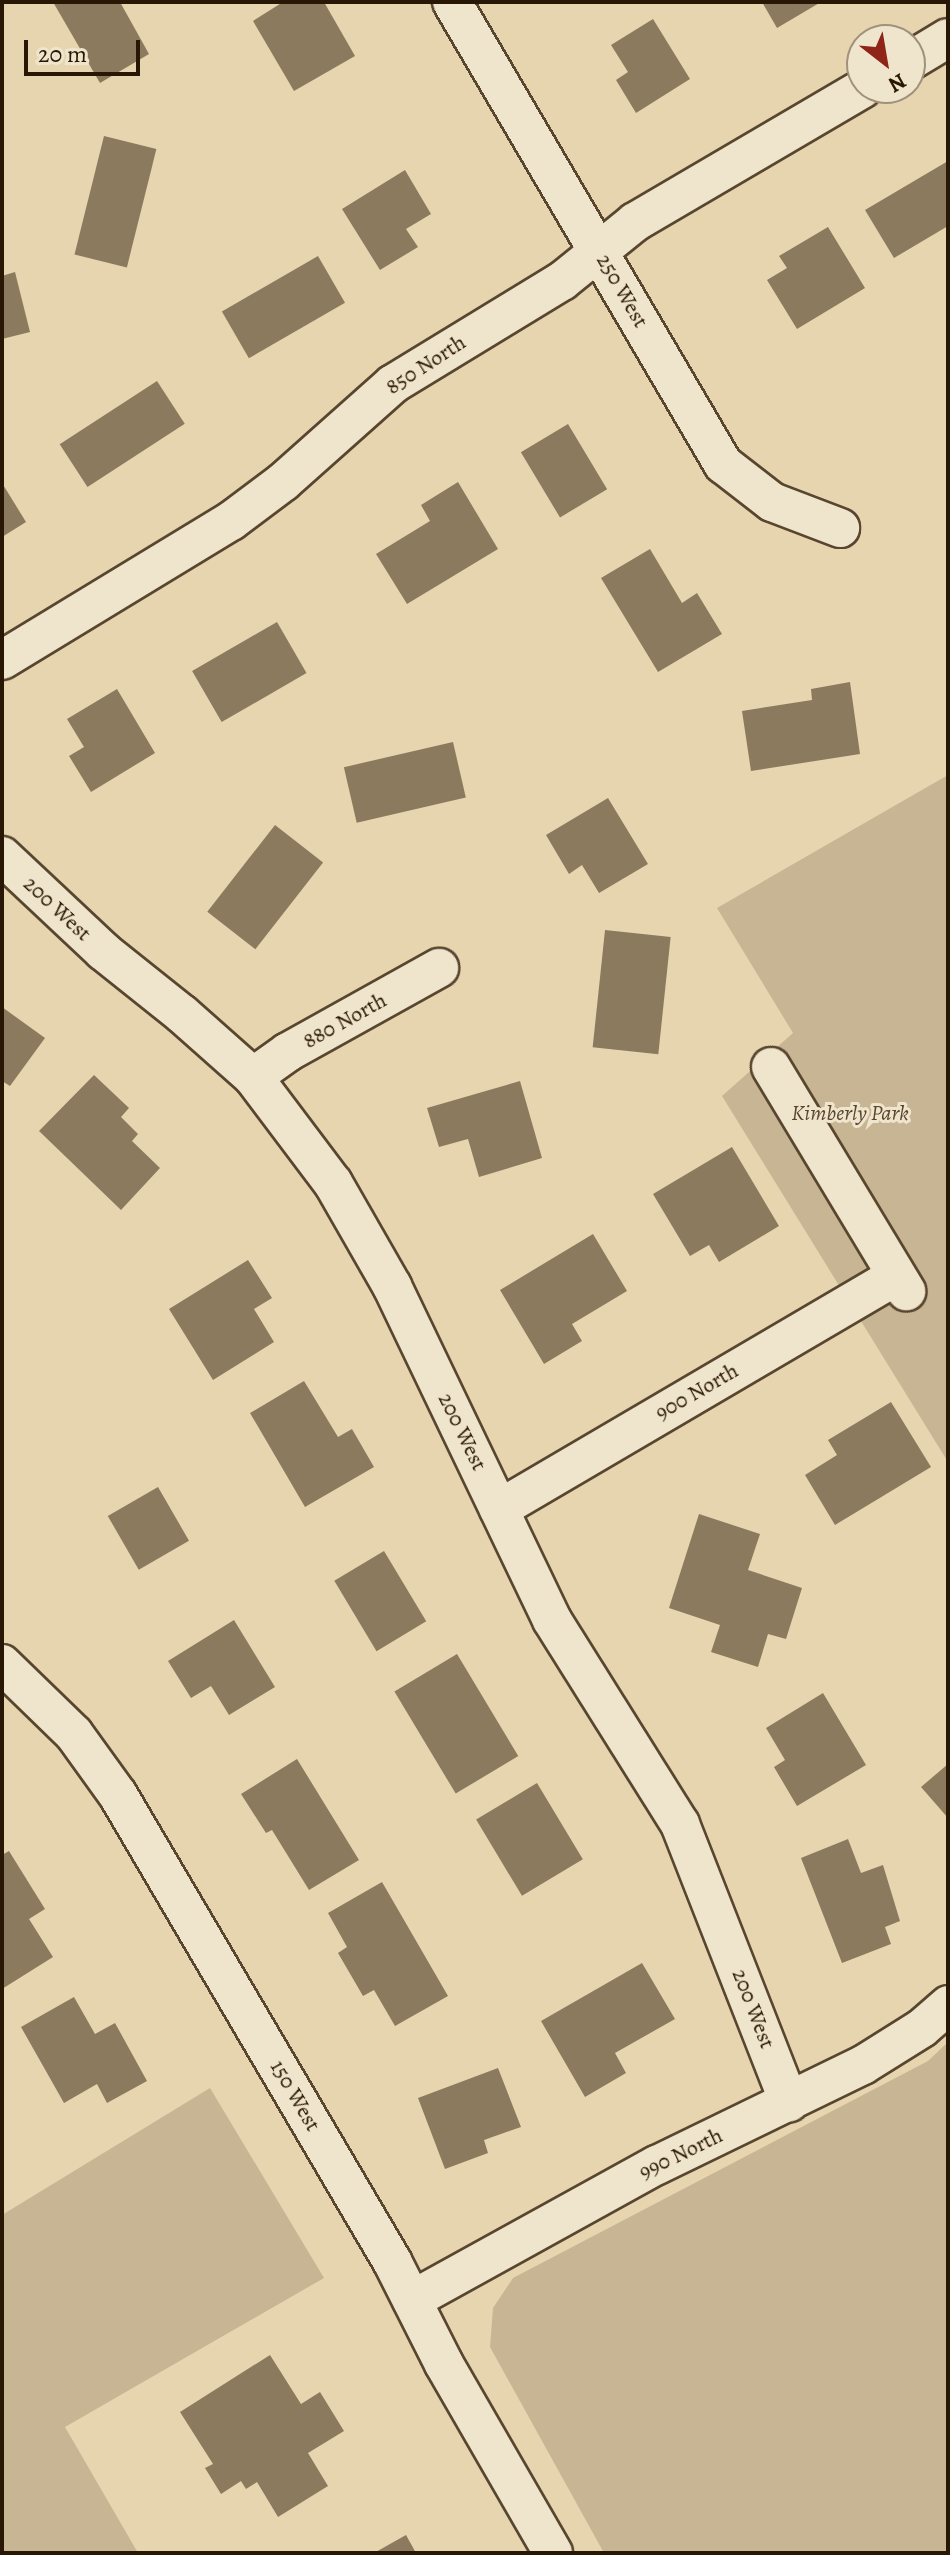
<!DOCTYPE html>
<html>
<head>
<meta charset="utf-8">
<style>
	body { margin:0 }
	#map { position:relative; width:950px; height:2555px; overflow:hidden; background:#e7d5b0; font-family:Alegreya,serif }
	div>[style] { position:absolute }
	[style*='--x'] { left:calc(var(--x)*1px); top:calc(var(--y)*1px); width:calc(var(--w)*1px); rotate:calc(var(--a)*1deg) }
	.green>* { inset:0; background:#c7b593 }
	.building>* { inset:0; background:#8b7a5d; transform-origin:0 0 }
	.roads { filter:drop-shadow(2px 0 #58462f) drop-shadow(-2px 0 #58462f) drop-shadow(0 2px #58462f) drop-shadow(0 -2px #58462f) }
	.minor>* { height:38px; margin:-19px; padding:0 19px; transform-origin:19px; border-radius:19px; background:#efe4cc }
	span { translate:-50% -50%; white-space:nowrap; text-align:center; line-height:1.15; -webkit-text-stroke:6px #efe4cc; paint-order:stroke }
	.street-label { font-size:22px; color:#281704 }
	.park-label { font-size:22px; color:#58462f; font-style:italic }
	.frame { position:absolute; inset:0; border:4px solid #281704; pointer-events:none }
	.north { position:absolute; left:846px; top:24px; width:80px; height:80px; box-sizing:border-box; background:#efe4cc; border:2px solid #9f927c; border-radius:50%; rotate:149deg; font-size:22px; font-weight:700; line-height:32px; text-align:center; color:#281704 }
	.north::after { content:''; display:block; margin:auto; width:28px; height:36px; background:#8f2418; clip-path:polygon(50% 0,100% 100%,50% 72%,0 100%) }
	.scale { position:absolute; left:24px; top:40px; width:116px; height:36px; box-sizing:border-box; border:4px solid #281704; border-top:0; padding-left:10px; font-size:24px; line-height:28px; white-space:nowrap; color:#281704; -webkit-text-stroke:6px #efe4cc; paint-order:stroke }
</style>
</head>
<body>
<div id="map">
	<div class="green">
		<i style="clip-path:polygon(948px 775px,948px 1462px,722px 1096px,793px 1033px,717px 908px)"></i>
		<i style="clip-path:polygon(948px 2042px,948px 2553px,604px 2553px,490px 2347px,493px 2308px,513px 2278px,928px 2061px)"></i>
		<i style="clip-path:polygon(210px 2088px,324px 2278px,65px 2427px,138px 2553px,2px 2553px,2px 2215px)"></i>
	</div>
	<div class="building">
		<i style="clip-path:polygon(53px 2px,120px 2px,149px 54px,100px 83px)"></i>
		<i style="clip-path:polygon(283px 2px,324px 2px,355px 56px,294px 91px,253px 21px)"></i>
		<i style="clip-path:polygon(762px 2px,821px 2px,777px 28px)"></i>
		<i style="clip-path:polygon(653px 19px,690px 79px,636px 113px,616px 80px,628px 72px,611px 45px)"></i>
		<i style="left:104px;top:136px;width:54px;height:122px;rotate:14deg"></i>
		<i style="clip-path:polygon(948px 161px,948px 226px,894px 258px,865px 210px)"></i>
		<i style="clip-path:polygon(405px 170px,431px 214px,406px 229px,418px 247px,380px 270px,342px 209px)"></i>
		<i style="clip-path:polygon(828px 227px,865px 288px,797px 329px,767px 280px,787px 268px,779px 256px)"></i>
		<i style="left:318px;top:256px;width:54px;height:111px;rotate:60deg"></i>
		<i style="clip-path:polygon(15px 272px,30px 332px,2px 339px,2px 276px)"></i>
		<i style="left:157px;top:381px;width:51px;height:116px;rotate:57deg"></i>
		<i style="left:568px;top:424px;width:76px;height:55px;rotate:59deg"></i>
		<i style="clip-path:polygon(458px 482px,498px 549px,407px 604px,376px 554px,430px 521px,421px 505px)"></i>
		<i style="clip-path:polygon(2px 483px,26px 522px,2px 537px)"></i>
		<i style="clip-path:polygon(650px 549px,682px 603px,697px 593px,722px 634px,658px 672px,601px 578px)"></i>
		<i style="left:277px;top:622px;width:59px;height:98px;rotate:60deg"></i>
		<i style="clip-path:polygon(850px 682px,860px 754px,751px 771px,742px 711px,812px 700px,811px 689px)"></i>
		<i style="clip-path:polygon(117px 689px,155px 753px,91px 792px,69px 756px,84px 747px,67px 719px)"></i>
		<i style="left:453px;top:742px;width:57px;height:112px;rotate:77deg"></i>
		<i style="clip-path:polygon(608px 798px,648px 864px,599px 893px,582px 865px,569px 874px,546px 835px)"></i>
		<i style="left:275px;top:825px;width:61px;height:110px;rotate:38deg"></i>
		<i style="left:605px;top:930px;width:66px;height:118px;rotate:6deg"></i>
		<i style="clip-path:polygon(2px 1007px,45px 1038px,10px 1086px,2px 1081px)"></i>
		<i style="clip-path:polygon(94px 1075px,129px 1108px,121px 1117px,138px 1134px,132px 1141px,160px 1168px,121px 1210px,39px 1131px)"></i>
		<i style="clip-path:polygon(520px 1081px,542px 1158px,479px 1177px,468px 1139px,439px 1147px,427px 1108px)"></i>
		<i style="clip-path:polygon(732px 1147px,779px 1226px,719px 1262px,709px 1245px,690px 1256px,653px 1194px)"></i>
		<i style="clip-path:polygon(593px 1234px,627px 1291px,572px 1324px,582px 1341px,544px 1364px,500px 1290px)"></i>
		<i style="clip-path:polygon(248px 1260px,272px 1298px,254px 1309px,274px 1342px,213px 1380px,169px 1309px)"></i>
		<i style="clip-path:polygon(304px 1381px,338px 1437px,352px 1429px,374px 1467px,305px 1507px,250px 1413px)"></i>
		<i style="clip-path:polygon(891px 1402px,931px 1467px,835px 1525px,805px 1475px,837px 1455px,828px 1440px)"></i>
		<i style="left:158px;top:1487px;width:62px;height:58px;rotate:60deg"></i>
		<i style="clip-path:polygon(699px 1514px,760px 1534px,748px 1570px,802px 1588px,786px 1639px,768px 1634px,758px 1667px,711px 1652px,720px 1625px,669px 1608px)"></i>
		<i style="left:384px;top:1551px;width:82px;height:58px;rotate:59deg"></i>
		<i style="clip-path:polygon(234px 1620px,275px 1687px,229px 1715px,211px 1686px,191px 1698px,168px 1661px)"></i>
		<i style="left:457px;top:1654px;width:119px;height:73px;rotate:59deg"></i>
		<i style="clip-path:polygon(823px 1693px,866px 1765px,797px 1806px,774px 1767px,785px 1760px,766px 1728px)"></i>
		<i style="clip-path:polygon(297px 1759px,359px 1860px,309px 1890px,272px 1830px,266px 1833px,241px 1794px)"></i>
		<i style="clip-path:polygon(948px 1764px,948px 1818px,921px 1787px)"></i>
		<i style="left:537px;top:1783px;width:89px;height:71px;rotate:59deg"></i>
		<i style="clip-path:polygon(848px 1839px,861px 1873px,883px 1865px,900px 1921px,885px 1927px,891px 1944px,842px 1963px,801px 1858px)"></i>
		<i style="clip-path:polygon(9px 1851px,45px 1909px,29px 1919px,53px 1957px,2px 1989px,2px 1855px)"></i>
		<i style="clip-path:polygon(382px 1882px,448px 1996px,395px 2026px,374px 1990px,363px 1996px,338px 1953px,347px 1947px,328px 1913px)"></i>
		<i style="clip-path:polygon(642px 1963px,675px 2019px,615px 2053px,626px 2073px,585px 2097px,541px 2021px)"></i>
		<i style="clip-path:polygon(74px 1997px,95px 2034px,115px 2023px,147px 2081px,107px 2103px,97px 2084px,64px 2103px,21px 2027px)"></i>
		<i style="clip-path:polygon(498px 2068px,521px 2127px,484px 2140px,488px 2153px,445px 2169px,418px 2098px)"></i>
		<i style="clip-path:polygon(270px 2355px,301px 2404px,320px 2392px,344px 2431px,308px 2453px,328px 2486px,278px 2517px,257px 2482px,246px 2489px,241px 2481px,221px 2494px,205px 2468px,213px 2464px,180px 2412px)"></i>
		<i style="clip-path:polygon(406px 2535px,416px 2553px,374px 2553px)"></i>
	</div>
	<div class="roads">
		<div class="minor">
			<i style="--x:452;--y:2;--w:536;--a:59.6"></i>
			<i style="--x:723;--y:464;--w:62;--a:37.8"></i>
			<i style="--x:772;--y:502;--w:73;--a:20.9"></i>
			<i style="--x:910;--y:61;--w:44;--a:-31.2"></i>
			<i style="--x:2;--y:660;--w:268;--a:-31.3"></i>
			<i style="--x:231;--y:521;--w:65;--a:-36.9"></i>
			<i style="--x:283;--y:482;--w:147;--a:-41.7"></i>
			<i style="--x:393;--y:384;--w:198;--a:-31.4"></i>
			<i style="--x:562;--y:281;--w:94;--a:-38.9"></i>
			<i style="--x:635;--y:222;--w:264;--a:-30.4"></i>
			<i style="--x:2;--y:856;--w:139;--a:43.2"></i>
			<i style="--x:103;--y:951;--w:101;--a:38.6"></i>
			<i style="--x:182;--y:1014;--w:95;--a:41.6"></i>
			<i style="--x:253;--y:1077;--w:133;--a:53"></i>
			<i style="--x:333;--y:1183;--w:119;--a:60.2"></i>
			<i style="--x:392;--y:1286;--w:370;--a:64.4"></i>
			<i style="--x:552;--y:1620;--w:241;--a:57.9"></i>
			<i style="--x:680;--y:1824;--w:299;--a:68.6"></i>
			<i style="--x:771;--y:1067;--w:262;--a:58.9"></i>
			<i style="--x:253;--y:1077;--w:43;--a:-35.5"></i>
			<i style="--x:288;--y:1052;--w:173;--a:-29.1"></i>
			<i style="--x:499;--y:1509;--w:460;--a:-30.4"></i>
			<i style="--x:2;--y:1664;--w:100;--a:44.2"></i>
			<i style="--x:74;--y:1734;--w:75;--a:54.2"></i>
			<i style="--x:118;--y:1795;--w:541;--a:59.55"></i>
			<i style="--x:392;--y:2261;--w:115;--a:63.2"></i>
			<i style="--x:444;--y:2364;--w:218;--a:60"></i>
			<i style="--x:412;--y:2300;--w:280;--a:-28.9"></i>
			<i style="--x:657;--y:2165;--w:229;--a:-25.9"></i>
			<i style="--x:863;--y:2065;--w:70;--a:-32.1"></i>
			<i style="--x:922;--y:2028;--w:35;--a:-41"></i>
		</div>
	</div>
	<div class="street-label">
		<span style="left:622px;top:291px;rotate:60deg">250 West</span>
		<span style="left:426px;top:365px;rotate:-33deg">850 North</span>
		<span style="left:57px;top:909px;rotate:43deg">200 West</span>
		<span style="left:345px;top:1021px;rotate:-29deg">880 North</span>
		<span style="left:697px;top:1392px;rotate:-30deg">900 North</span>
		<span style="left:462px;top:1432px;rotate:64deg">200 West</span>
		<span style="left:753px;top:2009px;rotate:69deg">200 West</span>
		<span style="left:295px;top:2096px;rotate:60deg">150 West</span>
		<span style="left:681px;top:2154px;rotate:-26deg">990 North</span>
	</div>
	<div class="park-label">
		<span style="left:850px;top:1114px">Kimberly Park</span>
	</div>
	<div class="frame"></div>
	<div class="north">N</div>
	<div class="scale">20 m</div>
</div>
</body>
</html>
